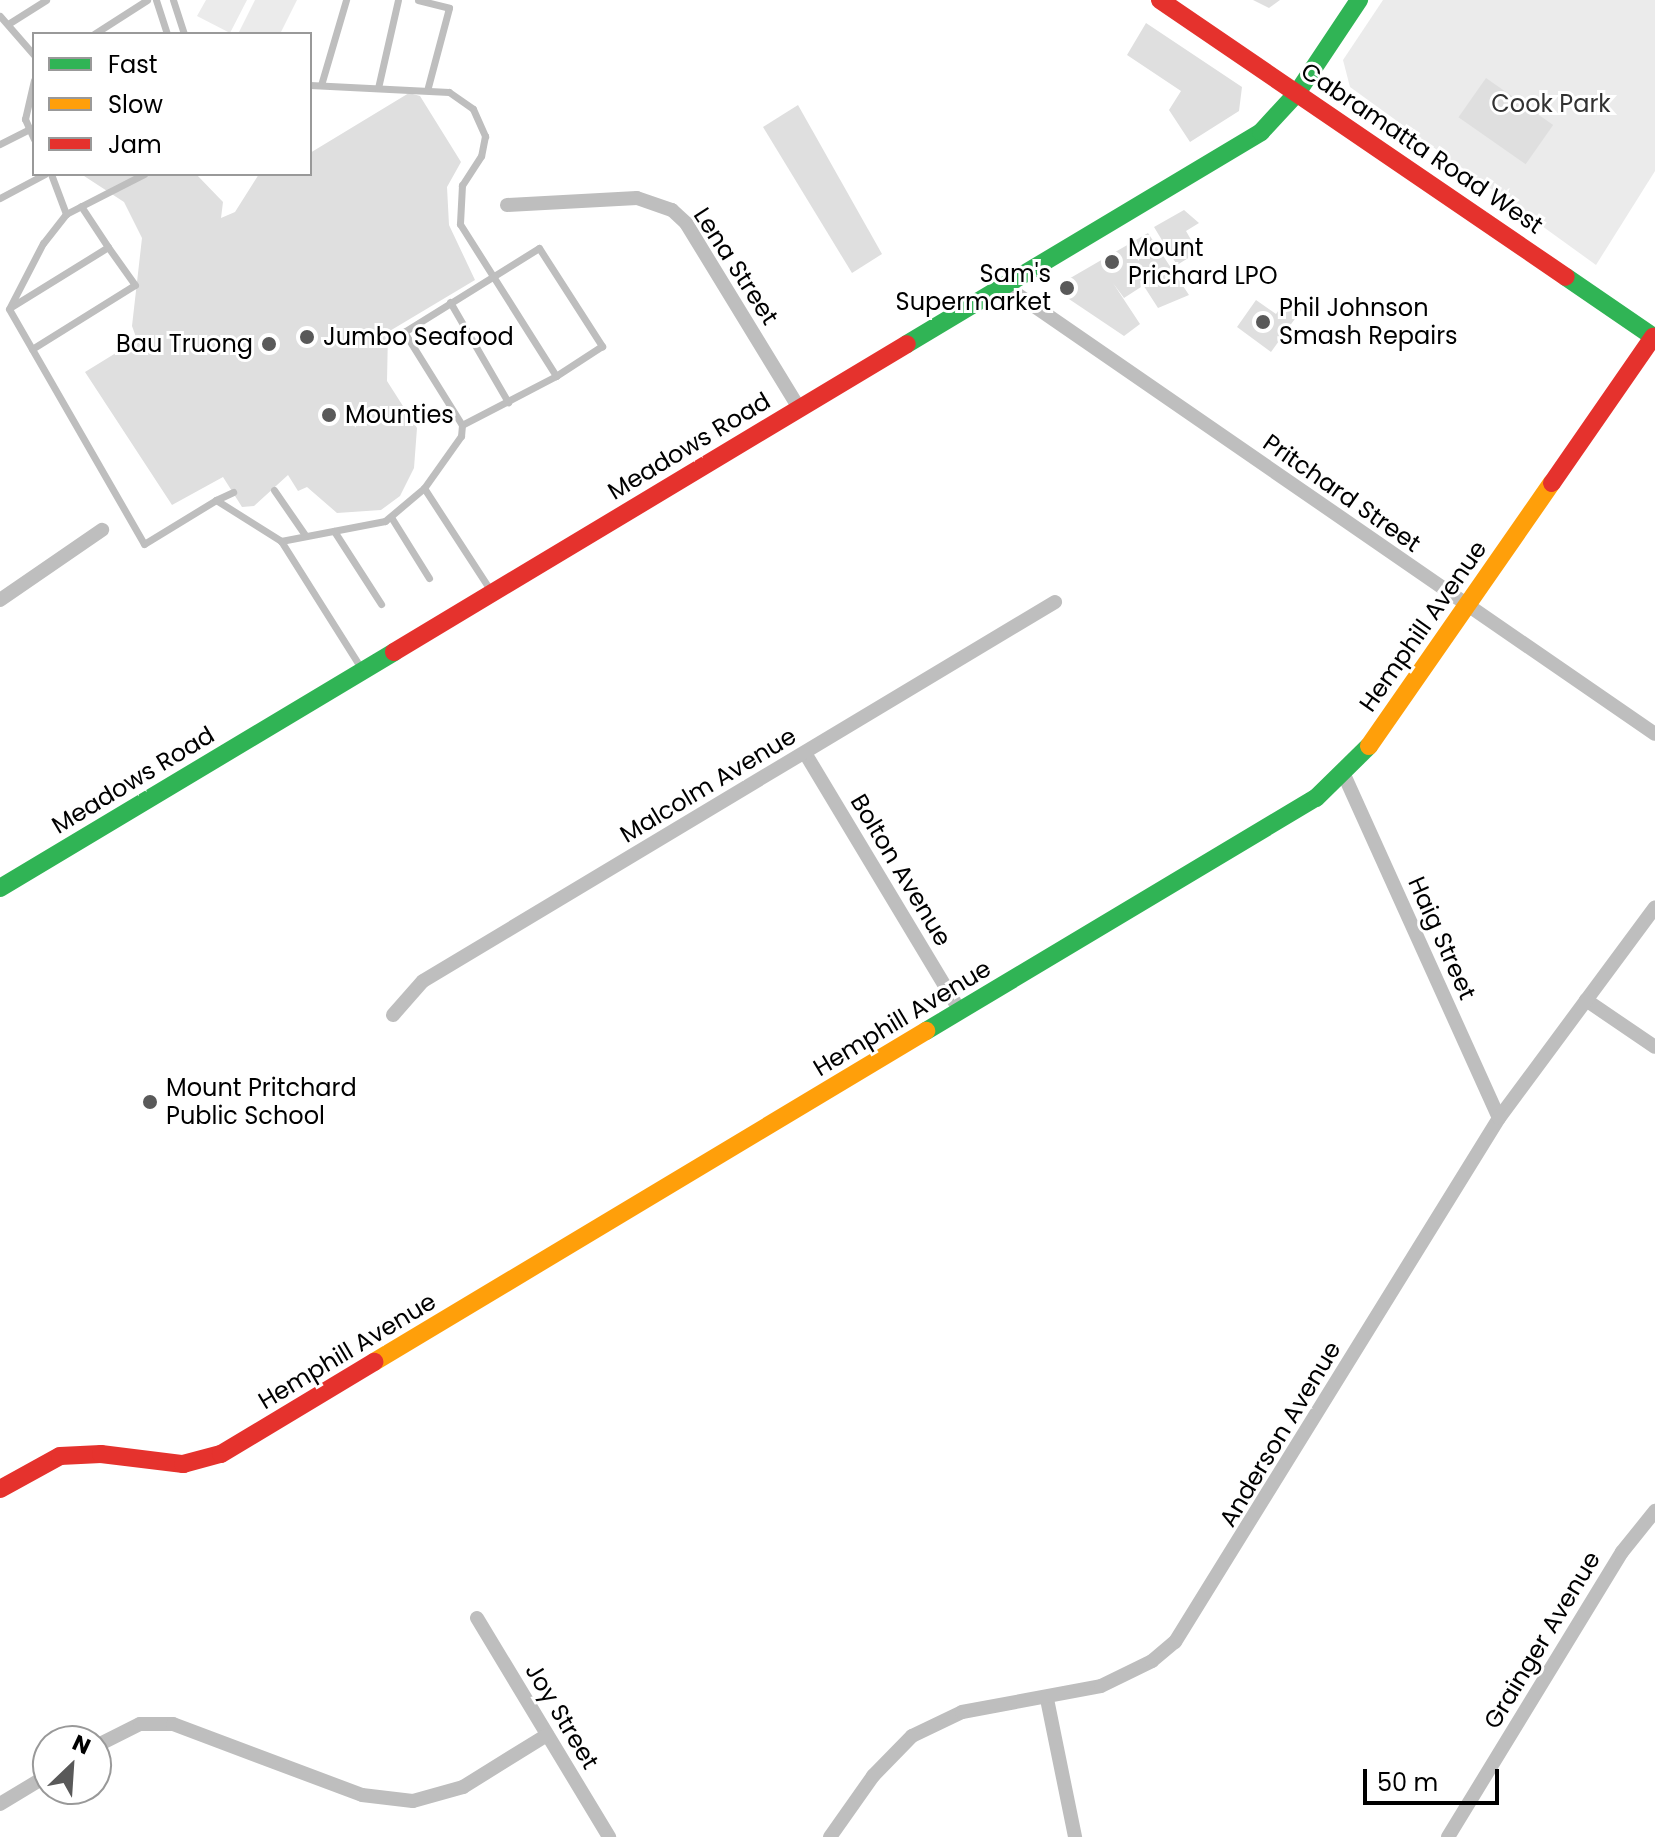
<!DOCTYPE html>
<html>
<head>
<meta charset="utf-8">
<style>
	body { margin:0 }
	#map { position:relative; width:1655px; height:1837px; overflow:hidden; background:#fff; font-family:Poppins,sans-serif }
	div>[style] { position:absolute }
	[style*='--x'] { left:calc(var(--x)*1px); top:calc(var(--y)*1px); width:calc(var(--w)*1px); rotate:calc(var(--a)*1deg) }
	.green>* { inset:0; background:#ebebeb }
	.building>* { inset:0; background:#dfdfdf; transform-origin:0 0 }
	.lane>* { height:7px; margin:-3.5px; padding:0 3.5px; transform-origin:3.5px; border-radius:3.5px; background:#bebebe }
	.street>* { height:14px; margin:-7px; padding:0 7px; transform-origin:7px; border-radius:7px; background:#bebebe }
	.fast>* { height:18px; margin:-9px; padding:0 9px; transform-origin:9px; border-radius:9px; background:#30b455 }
	.slow>* { height:18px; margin:-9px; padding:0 9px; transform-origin:9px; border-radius:9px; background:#ff9f0a }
	.jam>* { height:18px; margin:-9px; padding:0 9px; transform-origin:9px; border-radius:9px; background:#e5322d }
	.dots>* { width:22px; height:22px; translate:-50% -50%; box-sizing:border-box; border:4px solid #fff; border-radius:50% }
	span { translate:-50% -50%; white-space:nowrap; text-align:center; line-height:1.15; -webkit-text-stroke:6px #fff; paint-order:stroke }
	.park-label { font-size:24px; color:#323232 }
	.street-label { font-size:24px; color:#000 }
	.poi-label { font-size:24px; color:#000 }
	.left { translate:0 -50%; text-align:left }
	.right { translate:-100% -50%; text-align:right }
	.legend { position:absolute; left:32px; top:32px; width:280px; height:144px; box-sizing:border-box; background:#fff; border:2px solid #999; margin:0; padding:10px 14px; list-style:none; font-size:24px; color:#000 }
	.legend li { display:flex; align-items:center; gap:16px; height:40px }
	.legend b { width:40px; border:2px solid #999 }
	.north { position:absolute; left:32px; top:1725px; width:80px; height:80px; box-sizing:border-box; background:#fff; border:2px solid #999; border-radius:50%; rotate:25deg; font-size:22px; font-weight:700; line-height:32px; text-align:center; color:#000 }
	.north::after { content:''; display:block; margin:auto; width:28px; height:36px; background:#595959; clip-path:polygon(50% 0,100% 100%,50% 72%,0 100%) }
	.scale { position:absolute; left:1363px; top:1769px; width:136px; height:36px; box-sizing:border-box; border:4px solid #000; border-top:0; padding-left:10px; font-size:24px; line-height:28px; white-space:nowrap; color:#000; -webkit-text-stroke:6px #fff; paint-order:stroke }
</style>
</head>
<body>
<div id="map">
	<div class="green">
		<i style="clip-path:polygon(206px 0,247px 0,230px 33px,197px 16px)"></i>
		<i style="clip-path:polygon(255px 0,297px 0,280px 34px,238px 34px)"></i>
		<i style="clip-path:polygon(1383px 0,1655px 0,1655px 171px,1596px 265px,1350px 87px,1343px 60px)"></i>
	</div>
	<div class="building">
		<i style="clip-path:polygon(1253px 0,1280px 0,1269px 8px)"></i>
		<i style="clip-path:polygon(1146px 23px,1242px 87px,1239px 111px,1190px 142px,1169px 110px,1181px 91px,1127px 55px)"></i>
		<i style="left:1486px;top:78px;width:82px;height:48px;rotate:35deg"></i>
		<i style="clip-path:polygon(409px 93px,420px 96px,461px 162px,447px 187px,449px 225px,475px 280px,388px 332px,387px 381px,417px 428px,414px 468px,400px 496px,381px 510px,337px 513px,307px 487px,298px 491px,288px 475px,254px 506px,242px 507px,223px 477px,172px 505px,85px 372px,137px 340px,132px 326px,142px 238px,124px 202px,81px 174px,196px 174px,223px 202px,221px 218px,235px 212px,259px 174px,310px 174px,310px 153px)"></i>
		<i style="clip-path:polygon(798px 105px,882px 254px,852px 273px,763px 127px)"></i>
		<i style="clip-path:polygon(1184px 210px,1199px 223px,1186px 231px,1198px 252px,1177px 265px,1154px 227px)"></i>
		<i style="clip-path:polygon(1148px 233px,1189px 295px,1158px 308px,1140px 280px,1141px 287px,1124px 298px,1113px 283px,1140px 324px,1124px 336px,1060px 293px,1060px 284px)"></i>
		<i style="clip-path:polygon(1287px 298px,1302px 309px,1271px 352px,1237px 327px,1256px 300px,1276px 314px)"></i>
	</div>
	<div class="lane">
		<i style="--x:156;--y:0;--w:36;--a:72"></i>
		<i style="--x:173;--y:0;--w:36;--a:72"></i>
		<i style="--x:418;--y:0;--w:32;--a:14"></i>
		<i style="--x:449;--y:8;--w:82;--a:104.9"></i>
		<i style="--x:0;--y:16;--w:52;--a:48.9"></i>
		<i style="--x:8;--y:24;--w:45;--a:-32.3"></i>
		<i style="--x:94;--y:34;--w:63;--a:-32.7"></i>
		<i style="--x:34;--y:80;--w:40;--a:103"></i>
		<i style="--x:25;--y:119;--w:22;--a:66"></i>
		<i style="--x:310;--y:85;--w:139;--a:2.9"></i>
		<i style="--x:449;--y:92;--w:29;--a:35"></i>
		<i style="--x:473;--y:109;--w:30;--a:66"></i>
		<i style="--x:485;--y:136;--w:20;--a:101"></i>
		<i style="--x:481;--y:156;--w:35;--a:123"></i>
		<i style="--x:462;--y:185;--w:39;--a:93"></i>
		<i style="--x:460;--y:224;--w:180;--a:57.7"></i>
		<i style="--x:556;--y:376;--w:106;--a:152.5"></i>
		<i style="--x:462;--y:425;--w:11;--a:95"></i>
		<i style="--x:461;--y:436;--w:64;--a:125.4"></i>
		<i style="--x:424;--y:488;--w:123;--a:57"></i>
		<i style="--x:321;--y:85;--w:89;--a:-73.6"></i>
		<i style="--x:378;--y:88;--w:90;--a:-77.2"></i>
		<i style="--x:0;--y:144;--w:34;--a:-27"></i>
		<i style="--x:51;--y:174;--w:43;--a:69.4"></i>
		<i style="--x:66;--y:214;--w:37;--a:128"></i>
		<i style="--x:43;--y:243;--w:74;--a:117.3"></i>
		<i style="--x:9;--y:309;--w:271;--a:60.1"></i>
		<i style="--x:144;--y:544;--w:84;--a:-31.4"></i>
		<i style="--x:216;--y:500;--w:77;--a:32.2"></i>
		<i style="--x:281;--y:541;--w:150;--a:57.8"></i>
		<i style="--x:0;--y:198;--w:51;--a:-28.1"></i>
		<i style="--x:66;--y:214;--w:88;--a:-27.1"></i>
		<i style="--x:450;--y:302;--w:116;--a:59.9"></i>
		<i style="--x:11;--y:307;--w:114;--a:-31.7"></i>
		<i style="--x:108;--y:247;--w:49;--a:-123.4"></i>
		<i style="--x:32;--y:349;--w:121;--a:-31.9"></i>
		<i style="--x:135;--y:285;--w:47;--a:-125.4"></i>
		<i style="--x:462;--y:425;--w:110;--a:-121.9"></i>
		<i style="--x:404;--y:332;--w:159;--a:-31.9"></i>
		<i style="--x:539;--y:248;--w:117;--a:57.3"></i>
		<i style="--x:602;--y:346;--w:55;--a:146.9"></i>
		<i style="--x:274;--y:490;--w:55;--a:55.4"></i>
		<i style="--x:216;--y:500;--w:19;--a:-25"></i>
		<i style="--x:391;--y:517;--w:72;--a:58.1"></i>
		<i style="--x:334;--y:531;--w:87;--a:57.2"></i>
		<i style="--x:281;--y:541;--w:106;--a:-10.9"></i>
		<i style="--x:385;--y:521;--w:51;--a:-40.2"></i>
	</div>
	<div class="street">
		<i style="--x:507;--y:205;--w:130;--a:-3.1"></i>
		<i style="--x:637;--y:198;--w:37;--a:19"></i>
		<i style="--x:672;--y:210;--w:19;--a:43"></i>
		<i style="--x:686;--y:223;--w:217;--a:58.6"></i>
		<i style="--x:1005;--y:286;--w:789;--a:34.58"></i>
		<i style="--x:0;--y:600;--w:124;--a:-34.5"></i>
		<i style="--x:805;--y:753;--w:301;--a:59"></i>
		<i style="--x:1345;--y:777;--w:374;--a:65.7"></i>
		<i style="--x:1586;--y:1000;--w:83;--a:34.3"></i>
		<i style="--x:393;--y:1015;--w:45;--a:-48.6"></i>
		<i style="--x:423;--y:981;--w:737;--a:-30.95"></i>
		<i style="--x:477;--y:1618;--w:256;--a:58.9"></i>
		<i style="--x:1047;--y:1699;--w:141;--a:78.5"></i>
		<i style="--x:96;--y:1746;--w:49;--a:-26.6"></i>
		<i style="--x:140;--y:1724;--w:33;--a:0"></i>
		<i style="--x:173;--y:1724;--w:202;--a:20.6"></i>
		<i style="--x:362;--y:1795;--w:51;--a:6.7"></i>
		<i style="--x:413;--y:1801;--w:52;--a:-15.6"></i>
		<i style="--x:463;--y:1787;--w:99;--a:-31.8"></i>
		<i style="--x:0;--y:1804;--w:56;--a:-31.1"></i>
		<i style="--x:830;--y:1837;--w:75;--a:-54.8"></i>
		<i style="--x:873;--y:1776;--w:56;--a:-45.7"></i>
		<i style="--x:912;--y:1736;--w:55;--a:-25.6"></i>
		<i style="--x:962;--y:1712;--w:141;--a:-10.6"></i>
		<i style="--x:1101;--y:1686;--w:57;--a:-26.1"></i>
		<i style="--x:1152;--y:1661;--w:30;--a:-40"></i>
		<i style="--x:1175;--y:1642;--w:616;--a:-58.27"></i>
		<i style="--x:1499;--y:1118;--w:262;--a:-53.5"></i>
		<i style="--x:1448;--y:1837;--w:334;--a:-58.6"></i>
		<i style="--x:1622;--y:1552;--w:53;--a:-51.2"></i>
	</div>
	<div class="fast">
		<i style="--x:1566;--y:277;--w:108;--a:34.4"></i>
		<i style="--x:907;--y:344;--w:413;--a:-30.9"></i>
		<i style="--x:1261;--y:132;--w:53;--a:-47.3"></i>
		<i style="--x:1297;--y:93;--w:112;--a:-56.3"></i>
		<i style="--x:0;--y:888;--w:459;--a:-30.9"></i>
		<i style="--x:926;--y:1031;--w:454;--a:-30.9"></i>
		<i style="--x:1316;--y:798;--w:74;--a:-44.5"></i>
	</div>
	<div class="slow">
		<i style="--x:1369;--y:746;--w:320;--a:-55.2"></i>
		<i style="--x:374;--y:1362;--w:644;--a:-30.95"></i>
	</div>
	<div class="jam">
		<i style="--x:1160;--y:0;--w:491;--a:34.3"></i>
		<i style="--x:1552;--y:483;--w:178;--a:-55.3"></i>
		<i style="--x:394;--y:652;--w:598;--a:-30.98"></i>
		<i style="--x:0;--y:1489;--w:68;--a:-28.8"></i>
		<i style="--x:60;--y:1456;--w:41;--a:-2.8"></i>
		<i style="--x:101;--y:1454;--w:83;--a:7"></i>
		<i style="--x:183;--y:1464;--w:39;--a:-15"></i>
		<i style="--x:221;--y:1454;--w:179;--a:-31"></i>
	</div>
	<div class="dots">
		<i style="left:1112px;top:262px;background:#595959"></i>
		<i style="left:1067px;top:288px;background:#595959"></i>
		<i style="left:1263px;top:322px;background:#595959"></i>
		<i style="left:307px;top:337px;background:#595959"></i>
		<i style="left:269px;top:344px;background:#595959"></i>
		<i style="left:329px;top:415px;background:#595959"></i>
		<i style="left:150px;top:1102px;background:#595959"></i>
	</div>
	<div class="park-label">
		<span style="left:1551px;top:104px">Cook Park</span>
	</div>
	<div class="street-label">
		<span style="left:1422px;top:148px;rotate:34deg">Cabramatta Road West</span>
		<span style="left:736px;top:266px;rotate:57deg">Lena Street</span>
		<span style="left:689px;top:446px;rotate:-31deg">Meadows Road</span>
		<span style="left:1342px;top:493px;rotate:35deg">Pritchard Street</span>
		<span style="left:1423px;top:626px;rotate:-55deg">Hemphill Avenue</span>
		<span style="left:133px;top:780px;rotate:-31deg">Meadows Road</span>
		<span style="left:708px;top:785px;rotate:-31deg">Malcolm Avenue</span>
		<span style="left:901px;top:870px;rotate:59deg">Bolton Avenue</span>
		<span style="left:1442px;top:938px;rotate:66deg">Haig Street</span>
		<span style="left:902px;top:1018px;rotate:-31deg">Hemphill Avenue</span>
		<span style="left:347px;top:1351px;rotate:-31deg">Hemphill Avenue</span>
		<span style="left:1280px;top:1434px;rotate:-59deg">Anderson Avenue</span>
		<span style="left:1542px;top:1640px;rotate:-59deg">Grainger Avenue</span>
		<span style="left:562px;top:1716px;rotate:59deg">Joy Street</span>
	</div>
	<div class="poi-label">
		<span class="left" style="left:1128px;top:262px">Mount<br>Prichard LPO</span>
		<span class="right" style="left:1051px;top:288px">Sam's<br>Supermarket</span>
		<span class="left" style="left:1279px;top:322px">Phil Johnson<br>Smash Repairs</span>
		<span class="left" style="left:323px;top:337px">Jumbo Seafood</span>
		<span class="right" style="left:253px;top:344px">Bau Truong</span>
		<span class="left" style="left:345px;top:415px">Mounties</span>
		<span class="left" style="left:166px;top:1102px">Mount Pritchard<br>Public School</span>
	</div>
	<ul class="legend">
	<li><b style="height:10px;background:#30b455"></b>Fast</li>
	<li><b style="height:10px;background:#ff9f0a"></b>Slow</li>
	<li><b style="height:10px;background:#e5322d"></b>Jam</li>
	</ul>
	<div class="north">N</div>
	<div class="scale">50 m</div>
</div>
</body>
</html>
